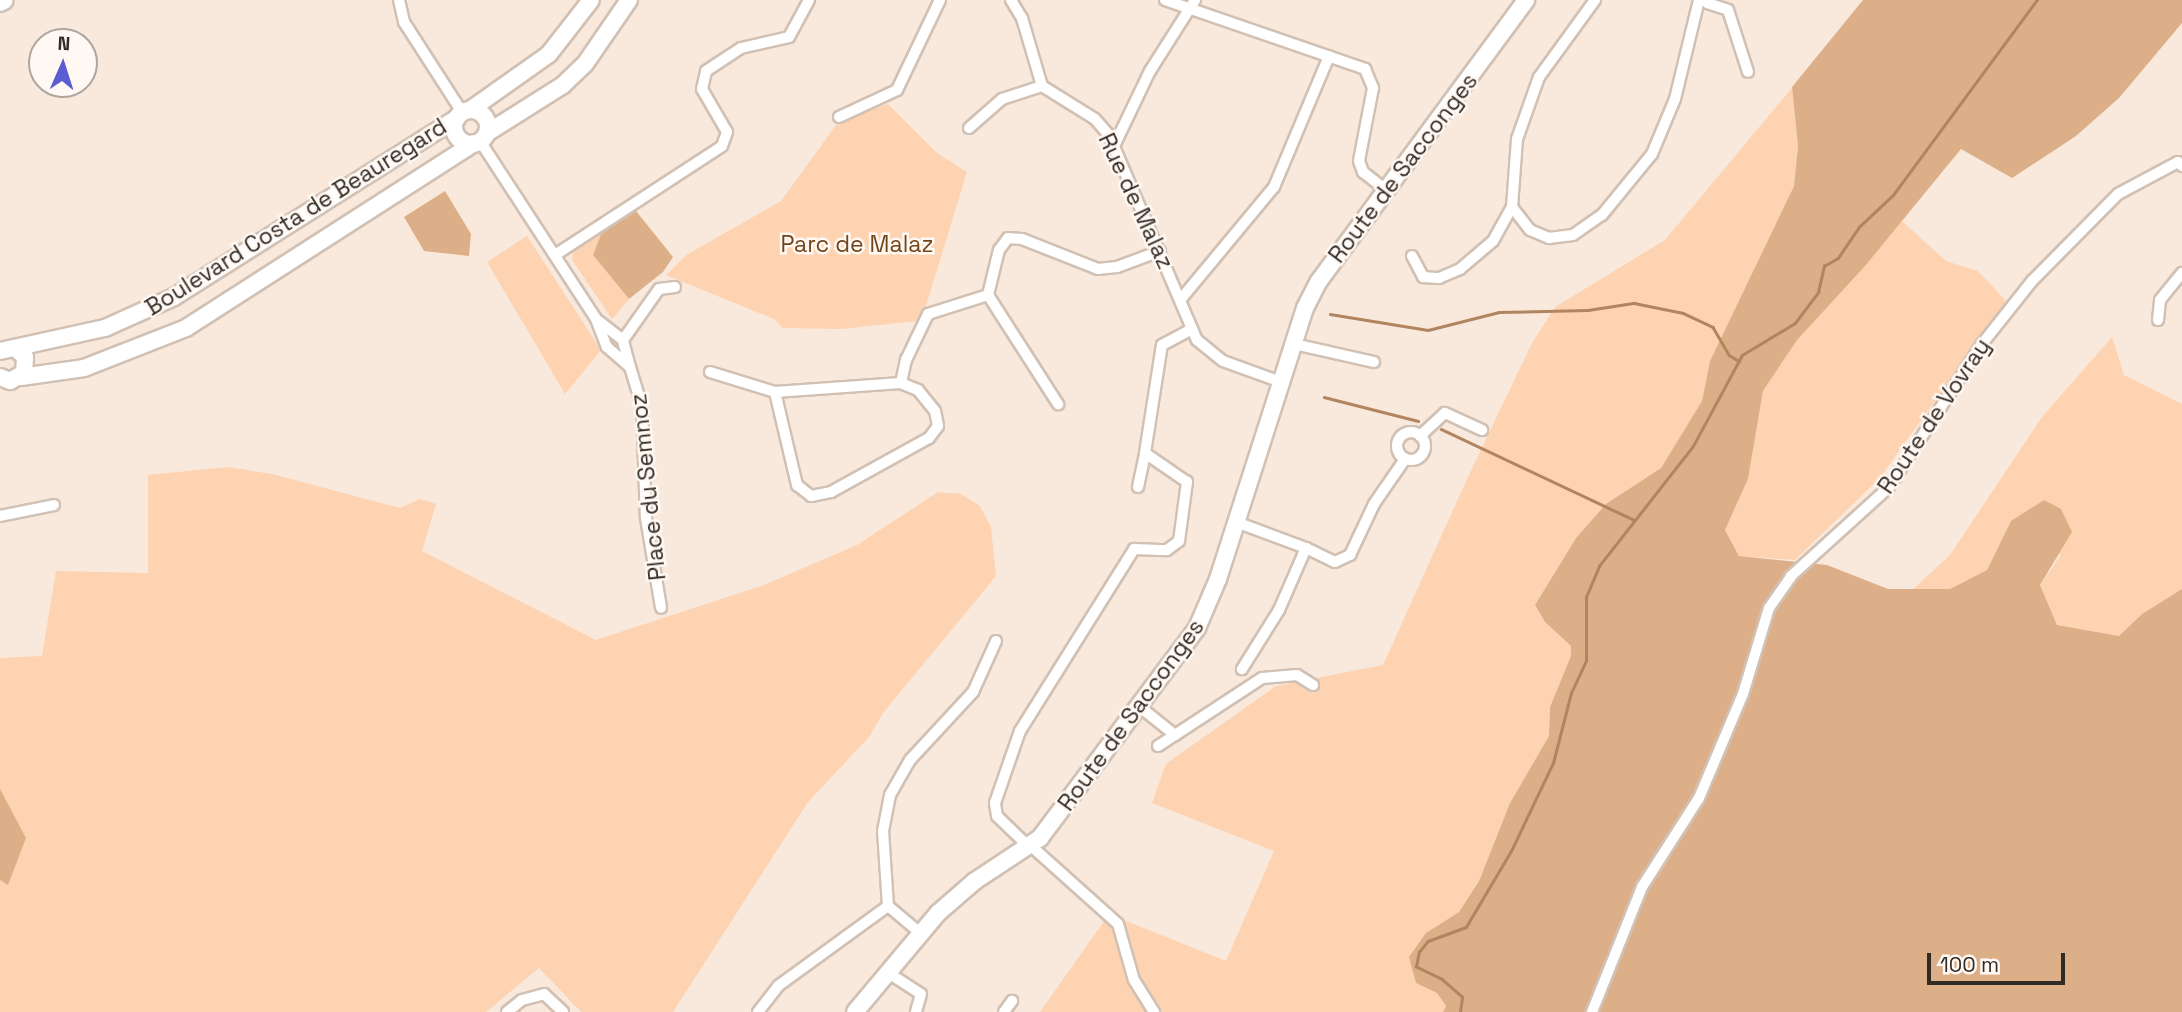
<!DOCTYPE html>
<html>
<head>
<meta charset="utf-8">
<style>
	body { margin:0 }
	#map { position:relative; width:2182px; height:1012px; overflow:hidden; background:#f9e9dc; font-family:"Space Grotesk",sans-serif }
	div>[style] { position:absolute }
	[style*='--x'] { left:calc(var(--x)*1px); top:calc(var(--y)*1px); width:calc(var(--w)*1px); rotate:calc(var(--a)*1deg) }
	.green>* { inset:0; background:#fdd3b1 }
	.forest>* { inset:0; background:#ddaf88 }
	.stream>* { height:2.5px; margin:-1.25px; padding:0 1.25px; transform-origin:1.25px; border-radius:1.25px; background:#b0855f }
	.roads { filter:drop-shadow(2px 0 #d1c1b4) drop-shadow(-2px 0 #d1c1b4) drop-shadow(0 2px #d1c1b4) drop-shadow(0 -2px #d1c1b4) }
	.street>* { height:10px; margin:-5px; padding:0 5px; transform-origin:5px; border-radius:5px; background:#fff }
	.street>.ring { margin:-5px; padding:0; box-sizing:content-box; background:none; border:10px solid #fff; border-radius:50% }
	.secondary>* { height:16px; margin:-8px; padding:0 8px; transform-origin:8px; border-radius:8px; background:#fff }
	.secondary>.ring { margin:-8px; padding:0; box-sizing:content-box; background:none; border:16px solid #fff; border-radius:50% }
	.primary>* { height:18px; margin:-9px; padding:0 9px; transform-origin:9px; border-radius:9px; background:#fff }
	span { translate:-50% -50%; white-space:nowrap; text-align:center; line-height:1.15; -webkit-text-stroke:5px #fff8f3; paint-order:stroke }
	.street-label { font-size:23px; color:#312b26 }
	.park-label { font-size:23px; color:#714519 }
	.north { position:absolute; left:28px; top:28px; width:70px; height:70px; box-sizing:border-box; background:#fff8f3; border:2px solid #ada6a1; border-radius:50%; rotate:3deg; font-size:19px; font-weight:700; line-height:28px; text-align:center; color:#312b26 }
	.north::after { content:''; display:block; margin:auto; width:24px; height:32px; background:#595cd3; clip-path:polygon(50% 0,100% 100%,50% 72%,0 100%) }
	.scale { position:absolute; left:1927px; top:953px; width:138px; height:32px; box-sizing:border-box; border:4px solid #312b26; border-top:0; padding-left:9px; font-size:21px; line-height:24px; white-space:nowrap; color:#312b26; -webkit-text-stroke:5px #fff8f3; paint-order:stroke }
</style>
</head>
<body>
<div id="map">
	<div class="green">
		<i style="clip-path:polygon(1792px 88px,1798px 146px,1794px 186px,1710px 361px,1702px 401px,1661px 468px,1606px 504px,1576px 538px,1535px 605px,1545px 622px,1571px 646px,1571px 656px,1550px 707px,1549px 736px,1510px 803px,1479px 881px,1459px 912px,1426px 933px,1416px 983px,1437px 993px,1446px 1006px,1443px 1012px,1040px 1012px,1109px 914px,1226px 961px,1274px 851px,1152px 803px,1166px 764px,1276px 686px,1383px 665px,1468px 477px,1531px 345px,1555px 307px,1665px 240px)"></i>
		<i style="clip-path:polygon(888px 104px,937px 153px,967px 172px,925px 309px,917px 321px,842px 329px,783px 328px,774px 319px,666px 275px,686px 255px,781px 201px,839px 121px)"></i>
		<i style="clip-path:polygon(1902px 221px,1946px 261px,1978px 271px,2006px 301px,1880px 478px,1795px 560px,1739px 556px,1725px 530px,1748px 479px,1763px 391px,1797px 340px)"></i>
		<i style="clip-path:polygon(601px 234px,593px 255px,629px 299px,612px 319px,572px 260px,573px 252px)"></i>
		<i style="clip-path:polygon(527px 236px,601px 350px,565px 394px,487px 262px)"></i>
		<i style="clip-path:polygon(2112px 337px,2124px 375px,2182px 404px,2182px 589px,2142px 614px,2119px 636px,2057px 625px,2040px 585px,2061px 555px,2011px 521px,1987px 570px,1950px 589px,1910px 592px,1950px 555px,2042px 417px)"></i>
		<i style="clip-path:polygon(228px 467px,272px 474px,400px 508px,420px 499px,436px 504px,422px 551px,596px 640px,764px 585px,857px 545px,938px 492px,961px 494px,980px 506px,991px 527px,996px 576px,883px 713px,869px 737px,808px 802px,673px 1012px,581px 1012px,539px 968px,486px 1012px,0 1012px,0 658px,42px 656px,56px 571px,148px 573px,148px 475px)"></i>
	</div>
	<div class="forest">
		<i style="clip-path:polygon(1863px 0,2182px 0,2182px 23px,2119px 98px,2076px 136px,2012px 178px,1961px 149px,1865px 266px,1797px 340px,1763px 391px,1748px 479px,1725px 530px,1739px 556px,1827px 565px,1888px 589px,1950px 589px,1987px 570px,2011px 521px,2044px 500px,2061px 509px,2072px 532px,2040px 585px,2057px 625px,2119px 636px,2142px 614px,2182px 589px,2182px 1012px,1443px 1012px,1446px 1006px,1437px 993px,1416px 983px,1409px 957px,1426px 933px,1459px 912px,1479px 881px,1510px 803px,1549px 736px,1550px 707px,1571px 656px,1571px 646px,1545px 622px,1535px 605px,1576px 538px,1606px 504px,1661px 468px,1702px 401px,1710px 361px,1794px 186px,1798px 146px,1792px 87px)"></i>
		<i style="clip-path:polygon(445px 191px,471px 234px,469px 256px,424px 251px,404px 217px)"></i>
		<i style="clip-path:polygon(636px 211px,673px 257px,663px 272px,629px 299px,593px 255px,601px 234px)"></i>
		<i style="clip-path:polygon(0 789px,26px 838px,8px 885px,0 880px)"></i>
	</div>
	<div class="stream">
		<i style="--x:1330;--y:314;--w:99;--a:9.3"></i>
		<i style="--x:1428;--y:330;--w:73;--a:-14.2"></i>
		<i style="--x:1499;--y:312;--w:89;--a:-1.3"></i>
		<i style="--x:1588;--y:310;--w:47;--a:-8.7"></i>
		<i style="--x:1634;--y:303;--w:50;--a:11.5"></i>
		<i style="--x:1683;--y:313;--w:33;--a:25"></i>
		<i style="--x:1713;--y:327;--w:32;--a:60"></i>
		<i style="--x:1729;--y:355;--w:12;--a:31"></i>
		<i style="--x:1324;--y:397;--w:97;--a:14.3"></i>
		<i style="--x:1441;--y:429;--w:213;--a:25.2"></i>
		<i style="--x:1460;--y:1012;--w:15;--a:-82"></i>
		<i style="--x:1462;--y:997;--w:28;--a:-139"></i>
		<i style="--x:1441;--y:979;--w:28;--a:-154"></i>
		<i style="--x:1416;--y:967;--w:15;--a:-79"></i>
		<i style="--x:1419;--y:952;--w:14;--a:-51"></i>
		<i style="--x:1428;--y:941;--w:40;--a:-20.2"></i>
		<i style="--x:1466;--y:927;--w:88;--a:-59.4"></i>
		<i style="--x:1511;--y:851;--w:98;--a:-64.5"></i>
		<i style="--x:1553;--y:763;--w:72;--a:-75.6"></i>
		<i style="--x:1571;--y:693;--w:35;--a:-65"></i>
		<i style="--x:1586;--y:661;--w:64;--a:-90"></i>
		<i style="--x:1586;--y:597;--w:34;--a:-67"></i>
		<i style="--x:1599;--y:566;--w:152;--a:-51.9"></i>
		<i style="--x:1693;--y:446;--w:103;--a:-61.7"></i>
		<i style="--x:1742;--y:355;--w:62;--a:-31.1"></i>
		<i style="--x:1795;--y:323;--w:39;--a:-53"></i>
		<i style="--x:1818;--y:292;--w:27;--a:-77"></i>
		<i style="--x:1824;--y:266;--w:16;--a:-30"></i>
		<i style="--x:1838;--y:258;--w:37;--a:-56"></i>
		<i style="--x:1859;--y:227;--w:47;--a:-43.3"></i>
		<i style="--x:1893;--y:195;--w:242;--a:-53.6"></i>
	</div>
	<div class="roads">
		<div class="street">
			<i style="--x:399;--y:0;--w:23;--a:77"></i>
			<i style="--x:404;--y:22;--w:107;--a:57.2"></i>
			<i style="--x:1011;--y:0;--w:21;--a:59"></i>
			<i style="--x:1022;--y:18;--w:71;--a:73.6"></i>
			<i style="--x:1042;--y:86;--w:62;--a:31.9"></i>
			<i style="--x:1095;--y:119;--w:21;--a:49"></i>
			<i style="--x:1109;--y:135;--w:223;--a:66.8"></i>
			<i style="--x:1197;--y:340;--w:33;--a:39"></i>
			<i style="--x:1223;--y:361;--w:62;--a:19.9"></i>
			<i style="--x:1165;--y:0;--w:212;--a:19"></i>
			<i style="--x:1365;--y:69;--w:21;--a:67"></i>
			<i style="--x:1373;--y:88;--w:74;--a:100.9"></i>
			<i style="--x:1359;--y:161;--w:12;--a:70"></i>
			<i style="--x:1363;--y:172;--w:29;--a:38"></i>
			<i style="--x:1595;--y:0;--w:95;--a:126"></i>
			<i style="--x:1539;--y:77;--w:66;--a:109.5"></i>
			<i style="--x:1517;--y:139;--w:68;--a:94.2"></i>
			<i style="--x:1512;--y:207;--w:29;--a:52"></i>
			<i style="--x:1530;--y:230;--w:21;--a:23"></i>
			<i style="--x:1549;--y:238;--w:24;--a:-7"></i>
			<i style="--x:1573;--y:235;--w:35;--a:-35"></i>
			<i style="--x:1602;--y:215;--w:79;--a:-50.7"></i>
			<i style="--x:1652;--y:154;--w:60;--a:-67.3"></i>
			<i style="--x:1675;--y:99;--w:102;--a:-76.4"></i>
			<i style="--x:1707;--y:3;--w:22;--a:18"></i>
			<i style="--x:1728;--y:10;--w:65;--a:72.1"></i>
			<i style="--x:839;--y:117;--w:64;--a:-25"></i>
			<i style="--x:897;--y:90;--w:100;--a:-64.5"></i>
			<i style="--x:969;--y:128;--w:44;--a:-41.3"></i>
			<i style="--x:1002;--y:99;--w:42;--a:-18"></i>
			<i style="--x:480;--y:141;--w:212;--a:56.9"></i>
			<i style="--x:596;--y:319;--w:30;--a:69"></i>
			<i style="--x:607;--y:347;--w:30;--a:41"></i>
			<i style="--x:630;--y:367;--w:28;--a:-105"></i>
			<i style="--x:623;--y:340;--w:34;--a:-142"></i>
			<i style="--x:1114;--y:146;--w:83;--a:-64.4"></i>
			<i style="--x:1150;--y:71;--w:84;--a:-57.6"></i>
			<i style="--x:555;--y:255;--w:199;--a:-33.1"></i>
			<i style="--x:722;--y:146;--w:15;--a:-70"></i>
			<i style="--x:727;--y:132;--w:50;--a:-120.2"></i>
			<i style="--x:702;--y:89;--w:18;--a:-77"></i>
			<i style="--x:706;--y:71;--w:42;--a:-33.3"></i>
			<i style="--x:741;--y:48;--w:49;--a:-12.9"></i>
			<i style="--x:789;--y:37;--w:42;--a:-61.6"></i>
			<i style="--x:1412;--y:256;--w:24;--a:62"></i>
			<i style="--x:1423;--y:277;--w:16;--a:4"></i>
			<i style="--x:1439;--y:278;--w:23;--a:-23"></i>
			<i style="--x:1460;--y:269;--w:43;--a:-40.3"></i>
			<i style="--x:1493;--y:241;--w:39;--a:-61"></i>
			<i style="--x:988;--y:295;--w:46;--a:-76.3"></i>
			<i style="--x:999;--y:250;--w:15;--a:-53"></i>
			<i style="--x:1008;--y:238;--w:14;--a:4"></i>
			<i style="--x:1022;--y:239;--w:82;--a:21.5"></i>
			<i style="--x:1098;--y:269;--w:19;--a:-6"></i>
			<i style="--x:1117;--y:267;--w:46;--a:-20.4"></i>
			<i style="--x:988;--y:295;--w:130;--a:57.3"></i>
			<i style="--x:1181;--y:299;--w:146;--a:-50.3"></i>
			<i style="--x:1274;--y:187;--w:142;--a:-67.2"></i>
			<i style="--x:2158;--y:320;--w:20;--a:-84"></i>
			<i style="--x:2160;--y:300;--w:35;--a:-51"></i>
			<i style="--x:623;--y:340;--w:62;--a:-54.8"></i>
			<i style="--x:659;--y:289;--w:16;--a:-7"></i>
			<i style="--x:1294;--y:344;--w:82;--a:12.7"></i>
			<i style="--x:630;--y:367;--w:41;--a:72.9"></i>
			<i style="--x:642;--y:406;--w:112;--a:88"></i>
			<i style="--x:646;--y:518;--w:91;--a:80.5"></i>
			<i style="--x:710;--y:372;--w:68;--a:17.1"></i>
			<i style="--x:775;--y:392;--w:126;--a:-4.1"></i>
			<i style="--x:901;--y:383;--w:24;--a:-78"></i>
			<i style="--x:906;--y:360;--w:51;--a:-64.4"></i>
			<i style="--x:928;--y:314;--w:63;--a:-17.6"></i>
			<i style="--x:775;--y:392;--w:96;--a:76.7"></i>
			<i style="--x:797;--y:485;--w:18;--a:38"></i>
			<i style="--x:811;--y:496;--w:20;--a:-11"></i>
			<i style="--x:831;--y:492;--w:112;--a:-28.9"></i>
			<i style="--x:929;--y:438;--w:15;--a:-53"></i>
			<i style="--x:938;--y:426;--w:15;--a:-101"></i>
			<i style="--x:935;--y:411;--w:27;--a:-129"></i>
			<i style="--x:918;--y:390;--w:18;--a:-158"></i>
			<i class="ring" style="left:1397px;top:432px;width:18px;height:18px"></i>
			<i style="--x:1420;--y:436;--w:34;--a:-43"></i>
			<i style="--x:1445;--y:413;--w:41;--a:24.7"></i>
			<i style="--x:1138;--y:487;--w:35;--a:-78"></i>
			<i style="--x:0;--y:516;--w:55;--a:-11.5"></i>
			<i style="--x:1236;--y:522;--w:75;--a:20.4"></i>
			<i style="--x:1306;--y:548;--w:68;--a:113.5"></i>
			<i style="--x:1279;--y:610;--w:70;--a:122.1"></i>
			<i style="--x:1306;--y:548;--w:32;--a:26"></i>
			<i style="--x:1335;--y:562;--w:17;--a:-25"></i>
			<i style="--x:1350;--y:555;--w:56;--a:-64.8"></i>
			<i style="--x:1374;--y:504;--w:55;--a:-55.4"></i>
			<i style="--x:1140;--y:707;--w:45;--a:38.7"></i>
			<i style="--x:1175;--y:735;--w:104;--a:-33.2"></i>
			<i style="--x:1262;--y:678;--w:35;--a:-5"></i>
			<i style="--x:1297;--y:675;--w:19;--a:32"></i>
			<i style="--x:1158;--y:746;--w:20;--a:-33"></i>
			<i style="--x:1030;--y:845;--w:118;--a:41.9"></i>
			<i style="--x:1118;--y:924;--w:58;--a:74.1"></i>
			<i style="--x:1134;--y:980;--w:38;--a:58"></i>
			<i style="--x:1028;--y:846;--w:43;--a:-135.9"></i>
			<i style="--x:997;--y:816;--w:13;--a:-99"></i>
			<i style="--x:995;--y:803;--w:76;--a:-70.9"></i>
			<i style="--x:1020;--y:731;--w:215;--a:-57.9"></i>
			<i style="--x:1134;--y:549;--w:33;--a:2"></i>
			<i style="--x:1167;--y:550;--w:15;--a:-37"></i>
			<i style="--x:1179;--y:541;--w:60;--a:-82.3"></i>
			<i style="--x:1187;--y:482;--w:51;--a:-145.4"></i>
			<i style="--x:1145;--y:453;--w:109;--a:-81.1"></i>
			<i style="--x:1162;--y:345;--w:34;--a:-28"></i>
			<i style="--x:919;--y:932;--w:40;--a:-140"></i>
			<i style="--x:888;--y:906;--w:75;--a:-93.8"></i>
			<i style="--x:883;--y:831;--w:37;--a:-79"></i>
			<i style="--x:890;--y:795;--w:40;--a:-60.3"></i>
			<i style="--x:910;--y:760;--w:93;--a:-47.2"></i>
			<i style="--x:973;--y:692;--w:56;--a:-65.7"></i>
			<i style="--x:887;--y:972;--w:40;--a:32.9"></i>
			<i style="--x:921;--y:994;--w:19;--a:106"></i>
			<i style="--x:507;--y:1012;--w:19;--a:-39"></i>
			<i style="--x:522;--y:1000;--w:23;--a:-15"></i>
			<i style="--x:544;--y:994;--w:26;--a:43"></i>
			<i style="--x:758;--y:1012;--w:33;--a:-52"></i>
			<i style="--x:778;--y:986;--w:136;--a:-36"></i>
			<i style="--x:1004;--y:1012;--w:14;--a:-54"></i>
			<i style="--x:1592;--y:1012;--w:135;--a:-68.2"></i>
			<i style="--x:1642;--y:887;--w:106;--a:-57.4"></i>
			<i style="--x:1699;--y:798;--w:113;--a:-67.1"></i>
			<i style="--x:1743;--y:694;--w:90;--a:-73.2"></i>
			<i style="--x:1769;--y:608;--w:39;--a:-55"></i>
			<i style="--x:1791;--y:576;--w:132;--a:-42.2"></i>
			<i style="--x:1889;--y:487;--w:171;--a:-57"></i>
			<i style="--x:1982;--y:344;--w:80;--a:-51.6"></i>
			<i style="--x:2032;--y:281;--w:122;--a:-45.3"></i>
			<i style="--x:2118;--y:194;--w:68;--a:-28.1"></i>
			<i style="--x:2178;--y:162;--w:6;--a:45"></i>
		</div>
		<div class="secondary">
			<i style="--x:470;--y:110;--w:97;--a:-35.3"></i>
			<i style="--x:549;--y:54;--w:68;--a:-52.1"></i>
			<i class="ring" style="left:454px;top:110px;width:18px;height:18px"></i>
			<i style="--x:487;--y:133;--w:90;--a:-32.3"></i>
			<i style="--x:563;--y:85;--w:30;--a:-44"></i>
			<i style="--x:585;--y:64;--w:78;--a:-55.5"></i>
			<i style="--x:0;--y:351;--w:107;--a:-12.4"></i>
			<i style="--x:105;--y:328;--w:76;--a:-24.2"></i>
			<i style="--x:174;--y:297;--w:335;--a:-32.3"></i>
			<i style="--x:0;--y:377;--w:11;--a:22"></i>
			<i style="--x:10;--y:381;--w:16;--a:-30"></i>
			<i style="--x:24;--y:373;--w:16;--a:-86"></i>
			<i style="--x:25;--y:357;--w:13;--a:-138"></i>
			<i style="--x:21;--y:377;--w:64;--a:-8.1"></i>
			<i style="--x:84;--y:368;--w:110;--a:-21.4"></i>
			<i style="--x:186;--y:328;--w:342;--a:-32.7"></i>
			<i style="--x:855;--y:1012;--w:129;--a:-50"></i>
			<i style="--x:938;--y:913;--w:49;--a:-40.9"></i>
			<i style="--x:975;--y:881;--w:78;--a:-33.5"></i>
			<i style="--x:1040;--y:838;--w:262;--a:-53.2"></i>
			<i style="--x:1197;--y:628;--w:53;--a:-66.8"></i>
			<i style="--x:1218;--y:579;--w:285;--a:-72.2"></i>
			<i style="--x:1305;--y:308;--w:30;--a:-63"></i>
			<i style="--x:1319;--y:281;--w:349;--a:-53.6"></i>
		</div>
		<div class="primary">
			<i style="--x:0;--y:2;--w:4;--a:-27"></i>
		</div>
	</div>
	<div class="street-label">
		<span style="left:1403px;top:168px;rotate:-53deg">Route de Sacconges</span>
		<span style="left:1136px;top:201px;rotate:65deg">Rue de Malaz</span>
		<span style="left:296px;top:217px;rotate:-32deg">Boulevard Costa de Beauregard</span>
		<span style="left:1934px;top:416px;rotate:-56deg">Route de Vovray</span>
		<span style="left:648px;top:487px;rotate:-96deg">Place du Semnoz</span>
		<span style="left:1131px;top:715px;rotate:-54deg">Route de Sacconges</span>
	</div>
	<div class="park-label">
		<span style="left:857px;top:244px">Parc de Malaz</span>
	</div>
	<div class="north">N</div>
	<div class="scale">100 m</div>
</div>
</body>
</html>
